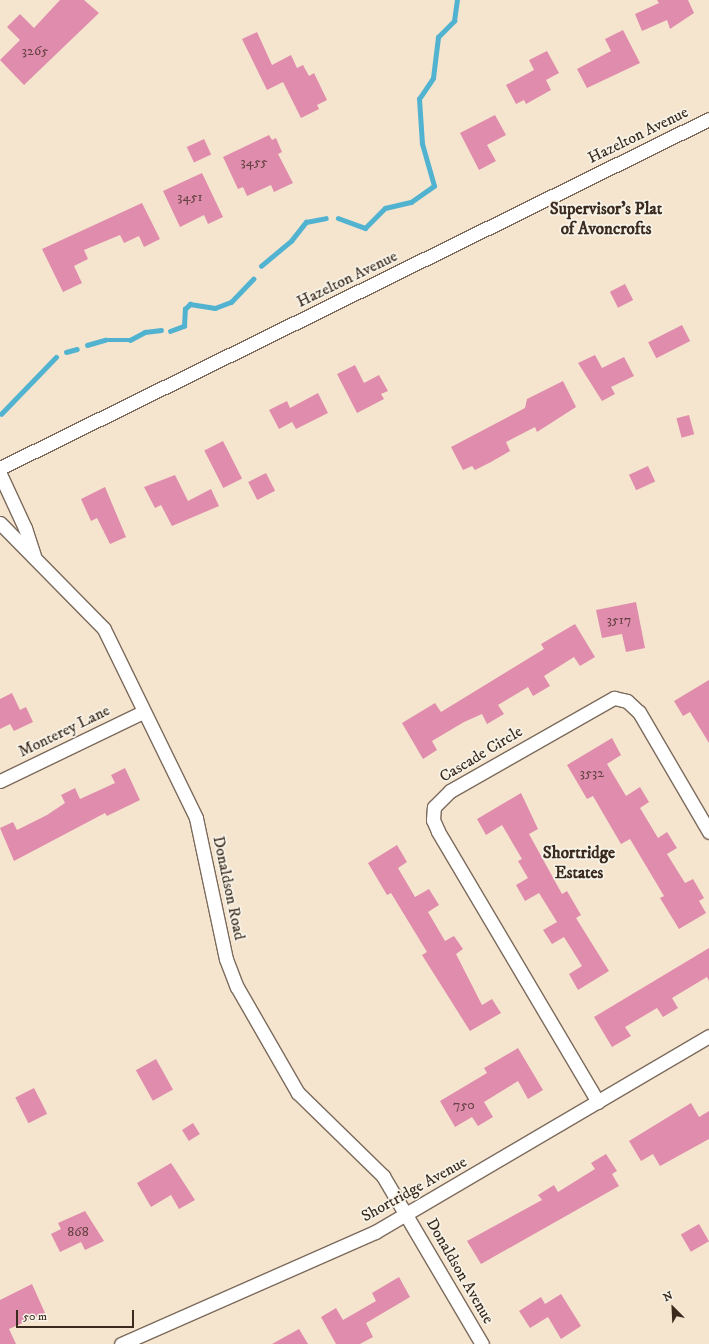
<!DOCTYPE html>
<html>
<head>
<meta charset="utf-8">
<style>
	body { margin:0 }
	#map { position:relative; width:709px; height:1344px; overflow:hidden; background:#f5e5cf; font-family:"IM FELL DW Pica",serif }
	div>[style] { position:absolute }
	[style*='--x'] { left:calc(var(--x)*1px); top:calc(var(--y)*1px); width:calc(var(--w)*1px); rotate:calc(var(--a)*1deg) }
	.stream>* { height:4.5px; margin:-2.25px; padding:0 2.25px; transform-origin:2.25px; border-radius:2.25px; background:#51b3d0 }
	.building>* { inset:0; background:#e08cad; transform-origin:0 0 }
	.roads { filter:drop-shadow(1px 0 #7c6b5c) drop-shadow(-1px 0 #7c6b5c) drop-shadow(0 1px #7c6b5c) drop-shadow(0 -1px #7c6b5c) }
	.street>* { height:13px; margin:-6.5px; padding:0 6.5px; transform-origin:6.5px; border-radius:6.5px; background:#fff }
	span { translate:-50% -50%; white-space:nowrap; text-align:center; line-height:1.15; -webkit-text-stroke:3.5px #f7f3e8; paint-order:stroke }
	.number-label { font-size:14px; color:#644242 }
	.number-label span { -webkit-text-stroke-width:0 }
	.street-label { font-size:16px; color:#3b2a1e }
	.neighbourhood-label { font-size:17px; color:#3b2a1e; font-weight:700 }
	.north { position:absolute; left:653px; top:1288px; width:40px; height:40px; -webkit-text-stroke:3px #f7f3e8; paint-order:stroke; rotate:336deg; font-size:11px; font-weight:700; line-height:16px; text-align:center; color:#3b2a1e }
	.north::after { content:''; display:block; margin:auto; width:14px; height:18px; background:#3b2a1e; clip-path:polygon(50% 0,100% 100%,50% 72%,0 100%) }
	.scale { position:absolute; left:16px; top:1310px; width:118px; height:18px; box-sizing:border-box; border:2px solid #3b2a1e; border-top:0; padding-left:5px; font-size:12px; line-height:14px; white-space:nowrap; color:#3b2a1e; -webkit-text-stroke:3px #f7f3e8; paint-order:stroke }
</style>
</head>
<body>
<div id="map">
	<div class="stream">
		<i style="--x:338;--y:218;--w:29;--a:20"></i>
		<i style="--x:365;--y:228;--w:28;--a:-45"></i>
		<i style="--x:385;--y:208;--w:27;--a:-13"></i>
		<i style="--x:411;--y:202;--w:28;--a:-35"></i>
		<i style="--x:434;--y:186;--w:44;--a:-105.9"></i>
		<i style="--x:422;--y:144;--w:45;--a:-93.8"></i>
		<i style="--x:419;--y:99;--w:25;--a:-56"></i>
		<i style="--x:433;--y:78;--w:41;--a:-83"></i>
		<i style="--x:438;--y:37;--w:23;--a:-45"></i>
		<i style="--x:454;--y:21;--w:21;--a:-82"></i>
		<i style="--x:261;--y:266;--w:39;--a:-40"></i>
		<i style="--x:291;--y:241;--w:24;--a:-52"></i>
		<i style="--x:306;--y:222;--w:20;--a:-11"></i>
		<i style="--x:170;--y:331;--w:15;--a:-20"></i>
		<i style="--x:184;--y:326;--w:17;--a:-87"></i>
		<i style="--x:185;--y:309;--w:7;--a:-45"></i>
		<i style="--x:190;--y:304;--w:25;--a:9"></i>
		<i style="--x:215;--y:308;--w:17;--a:-21"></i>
		<i style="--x:231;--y:302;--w:32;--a:-46"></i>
		<i style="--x:87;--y:345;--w:19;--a:-16"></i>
		<i style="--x:105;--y:340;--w:25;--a:0"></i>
		<i style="--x:130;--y:340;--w:17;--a:-28"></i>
		<i style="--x:145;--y:332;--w:16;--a:-7"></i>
		<i style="--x:66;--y:352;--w:11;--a:-15"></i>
		<i style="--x:1;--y:414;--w:79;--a:-46"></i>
	</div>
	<div class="building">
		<i style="clip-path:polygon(60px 0,84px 0,99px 13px,24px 85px,0 60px,20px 40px,7px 27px,20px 14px,34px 28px)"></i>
		<i style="clip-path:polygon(657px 0,688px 0,694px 13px,670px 29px,667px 20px,642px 31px,635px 14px,659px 3px)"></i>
		<i style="clip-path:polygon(623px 30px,640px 63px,587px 88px,577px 69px,611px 51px,605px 39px)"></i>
		<i style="clip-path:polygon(257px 32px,272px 65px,291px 55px,297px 68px,303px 65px,309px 76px,314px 73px,327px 100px,317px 105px,319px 109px,301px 118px,283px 82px,267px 90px,242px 39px)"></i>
		<i style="clip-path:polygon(547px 51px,559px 73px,546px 80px,551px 90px,526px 104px,524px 100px,516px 104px,506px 85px,534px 70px,529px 60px)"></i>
		<i style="clip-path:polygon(495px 115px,506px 135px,487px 145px,496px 161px,479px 170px,460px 133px)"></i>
		<i style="clip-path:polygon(269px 135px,272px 140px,276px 138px,282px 152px,278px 154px,293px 183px,274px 192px,271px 185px,247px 196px,243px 187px,238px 189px,223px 157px)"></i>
		<i style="left:204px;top:139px;width:17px;height:19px;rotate:65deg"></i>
		<i style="clip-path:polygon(202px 173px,223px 217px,208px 224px,204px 215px,180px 227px,163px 191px)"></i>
		<i style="clip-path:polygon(142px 203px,160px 239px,144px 247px,139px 236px,124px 243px,120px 235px,84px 250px,88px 259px,74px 266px,82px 283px,63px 292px,42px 249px)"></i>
		<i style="left:625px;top:284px;width:18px;height:17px;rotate:63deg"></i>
		<i style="left:682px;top:325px;width:18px;height:38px;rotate:63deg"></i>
		<i style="clip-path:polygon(595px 355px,602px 368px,624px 357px,634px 376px,611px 387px,615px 394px,602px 401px,578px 363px)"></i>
		<i style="clip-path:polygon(355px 365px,364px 383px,379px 375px,388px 391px,381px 394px,384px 399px,357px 413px,337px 374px)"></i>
		<i style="clip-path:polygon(563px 381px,576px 407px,537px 432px,535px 427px,506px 442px,510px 451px,491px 462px,475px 470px,472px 466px,463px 470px,451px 447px,525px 408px,527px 399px)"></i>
		<i style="clip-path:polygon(318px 393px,328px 413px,296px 429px,292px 422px,279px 429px,269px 410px,287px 401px,290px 408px)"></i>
		<i style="left:689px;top:415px;width:20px;height:13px;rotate:75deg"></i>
		<i style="left:223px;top:441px;width:42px;height:21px;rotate:63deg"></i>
		<i style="left:648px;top:466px;width:17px;height:21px;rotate:65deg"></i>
		<i style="left:266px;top:473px;width:20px;height:20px;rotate:63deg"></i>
		<i style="clip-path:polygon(175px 475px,188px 501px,211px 489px,219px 506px,172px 526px,161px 505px,155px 508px,144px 487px)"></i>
		<i style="clip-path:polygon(105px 487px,126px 537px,110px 544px,97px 518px,91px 521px,81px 499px)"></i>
		<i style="clip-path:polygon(636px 602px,645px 648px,626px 652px,622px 634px,602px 638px,596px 610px)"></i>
		<i style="clip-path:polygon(575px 624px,595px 657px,580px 666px,574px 657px,544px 676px,550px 686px,533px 696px,528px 687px,498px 705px,504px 714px,487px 724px,482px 714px,464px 722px,432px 741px,437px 750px,423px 759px,402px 723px,435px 703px,441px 712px,544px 649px,541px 644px)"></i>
		<i style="clip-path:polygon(709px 680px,709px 743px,690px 712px,683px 716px,674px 701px)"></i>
		<i style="clip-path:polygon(12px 693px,20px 710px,26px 707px,33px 722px,14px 731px,10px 724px,0 729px,0 699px)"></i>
		<i style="clip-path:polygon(612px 738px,621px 755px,607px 764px,626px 796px,640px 787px,649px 802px,640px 808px,658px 838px,667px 832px,677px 848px,667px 854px,685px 883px,693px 879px,704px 898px,699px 901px,706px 913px,679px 929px,660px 898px,664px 896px,630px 839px,621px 844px,593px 796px,587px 799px,567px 765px)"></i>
		<i style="clip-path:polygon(125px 768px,140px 800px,107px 816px,105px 813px,14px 861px,0 828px,13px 822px,17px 830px,47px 815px,65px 803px,61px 795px,75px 788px,80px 799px,115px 783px,111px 775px)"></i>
		<i style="clip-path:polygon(521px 793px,538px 829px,529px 834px,562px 894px,567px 891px,581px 915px,576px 918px,609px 971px,578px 990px,569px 974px,582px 966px,564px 937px,552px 944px,543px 930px,557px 922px,539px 893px,525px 901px,516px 885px,528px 878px,518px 861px,522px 859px,502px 825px,486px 835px,477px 819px)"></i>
		<i style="clip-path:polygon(397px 845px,407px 862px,398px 868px,415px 897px,429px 889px,439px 905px,428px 912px,445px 941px,454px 936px,463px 949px,456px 954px,482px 1005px,492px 999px,501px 1013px,470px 1031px,422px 955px,427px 952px,391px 893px,387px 895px,368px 863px)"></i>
		<i style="clip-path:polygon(709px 948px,709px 981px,707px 977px,672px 998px,678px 1008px,663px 1017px,657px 1008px,625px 1027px,631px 1036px,612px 1047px,594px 1017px)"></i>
		<i style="clip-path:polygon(518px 1048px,543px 1090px,528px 1099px,518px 1081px,484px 1102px,493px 1117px,478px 1126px,472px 1117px,455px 1127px,440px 1101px,487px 1073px,484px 1068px)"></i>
		<i style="left:156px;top:1059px;width:35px;height:23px;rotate:61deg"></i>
		<i style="left:34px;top:1088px;width:29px;height:21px;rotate:63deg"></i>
		<i style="clip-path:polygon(691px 1103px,699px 1117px,709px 1111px,709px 1139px,660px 1166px,653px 1154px,641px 1161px,629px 1141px)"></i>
		<i style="left:193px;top:1123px;width:13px;height:13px;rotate:58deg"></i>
		<i style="clip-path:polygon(606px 1154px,617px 1171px,612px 1174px,619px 1186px,481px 1264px,467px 1241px,542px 1200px,538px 1195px,554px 1185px,558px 1192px,595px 1169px,591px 1163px)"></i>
		<i style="clip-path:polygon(171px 1163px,195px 1200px,179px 1209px,171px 1195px,151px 1207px,137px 1183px)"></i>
		<i style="clip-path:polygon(85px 1211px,104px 1241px,85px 1250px,81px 1242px,60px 1252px,51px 1234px,61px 1229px,58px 1223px)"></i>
		<i style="left:699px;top:1224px;width:20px;height:21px;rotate:60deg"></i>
		<i style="clip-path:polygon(399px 1277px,410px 1297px,366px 1323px,373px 1337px,360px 1344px,336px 1344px,321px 1317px,336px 1308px,343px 1320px,376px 1301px,372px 1293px)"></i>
		<i style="clip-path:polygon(32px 1284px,45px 1313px,9px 1329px,16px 1344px,0 1344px,0 1300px)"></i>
		<i style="clip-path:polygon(561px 1294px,581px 1326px,561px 1339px,548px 1317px,530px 1328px,519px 1311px,541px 1297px,545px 1304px)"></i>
		<i style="clip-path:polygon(299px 1329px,308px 1344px,272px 1344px)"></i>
	</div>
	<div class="roads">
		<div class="street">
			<i style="--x:0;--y:468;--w:790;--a:-26.21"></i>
			<i style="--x:0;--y:474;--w:60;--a:65.2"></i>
			<i style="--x:25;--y:528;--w:29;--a:72"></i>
			<i style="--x:0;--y:523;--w:148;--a:45.5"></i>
			<i style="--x:104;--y:629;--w:210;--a:64"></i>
			<i style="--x:196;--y:818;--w:144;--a:78"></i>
			<i style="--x:226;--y:959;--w:30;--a:69"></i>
			<i style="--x:237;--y:987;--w:122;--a:60.1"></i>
			<i style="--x:298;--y:1093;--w:119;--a:44.3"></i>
			<i style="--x:383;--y:1176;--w:195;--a:59.5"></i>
			<i style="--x:0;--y:781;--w:159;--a:-25.8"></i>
			<i style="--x:598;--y:1102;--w:315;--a:-120.6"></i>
			<i style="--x:438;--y:831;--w:12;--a:-114"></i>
			<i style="--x:433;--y:820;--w:13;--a:-86"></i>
			<i style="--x:434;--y:807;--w:23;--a:-45"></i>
			<i style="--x:450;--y:791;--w:189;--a:-29.6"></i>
			<i style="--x:614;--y:698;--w:13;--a:13"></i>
			<i style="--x:627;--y:701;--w:16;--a:43"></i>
			<i style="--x:639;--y:712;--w:139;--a:59.7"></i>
			<i style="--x:121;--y:1344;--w:278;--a:-23.8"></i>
			<i style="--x:375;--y:1232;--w:387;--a:-30.4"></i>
		</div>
	</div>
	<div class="number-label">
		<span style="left:35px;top:51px">3265</span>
		<span style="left:254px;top:162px">3455</span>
		<span style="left:190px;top:197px">3451</span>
		<span style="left:619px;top:620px">3517</span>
		<span style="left:592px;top:773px">3532</span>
		<span style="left:464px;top:1105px">750</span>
		<span style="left:78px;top:1232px">868</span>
	</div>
	<div class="street-label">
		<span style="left:638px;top:135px;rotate:-26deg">Hazelton Avenue</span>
		<span style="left:347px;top:279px;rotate:-26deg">Hazelton Avenue</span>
		<span style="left:64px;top:731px;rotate:-26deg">Monterey Lane</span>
		<span style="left:481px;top:754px;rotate:-31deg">Cascade Circle</span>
		<span style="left:229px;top:888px;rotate:78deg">Donaldson Road</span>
		<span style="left:414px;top:1189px;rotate:-29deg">Shortridge Avenue</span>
		<span style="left:460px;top:1271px;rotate:60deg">Donaldson Avenue</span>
	</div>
	<div class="neighbourhood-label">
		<span style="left:606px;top:220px">Supervisor's Plat<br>of Avoncrofts</span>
		<span style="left:579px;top:864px">Shortridge<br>Estates</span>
	</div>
	<div class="north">N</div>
	<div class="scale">50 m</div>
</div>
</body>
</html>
